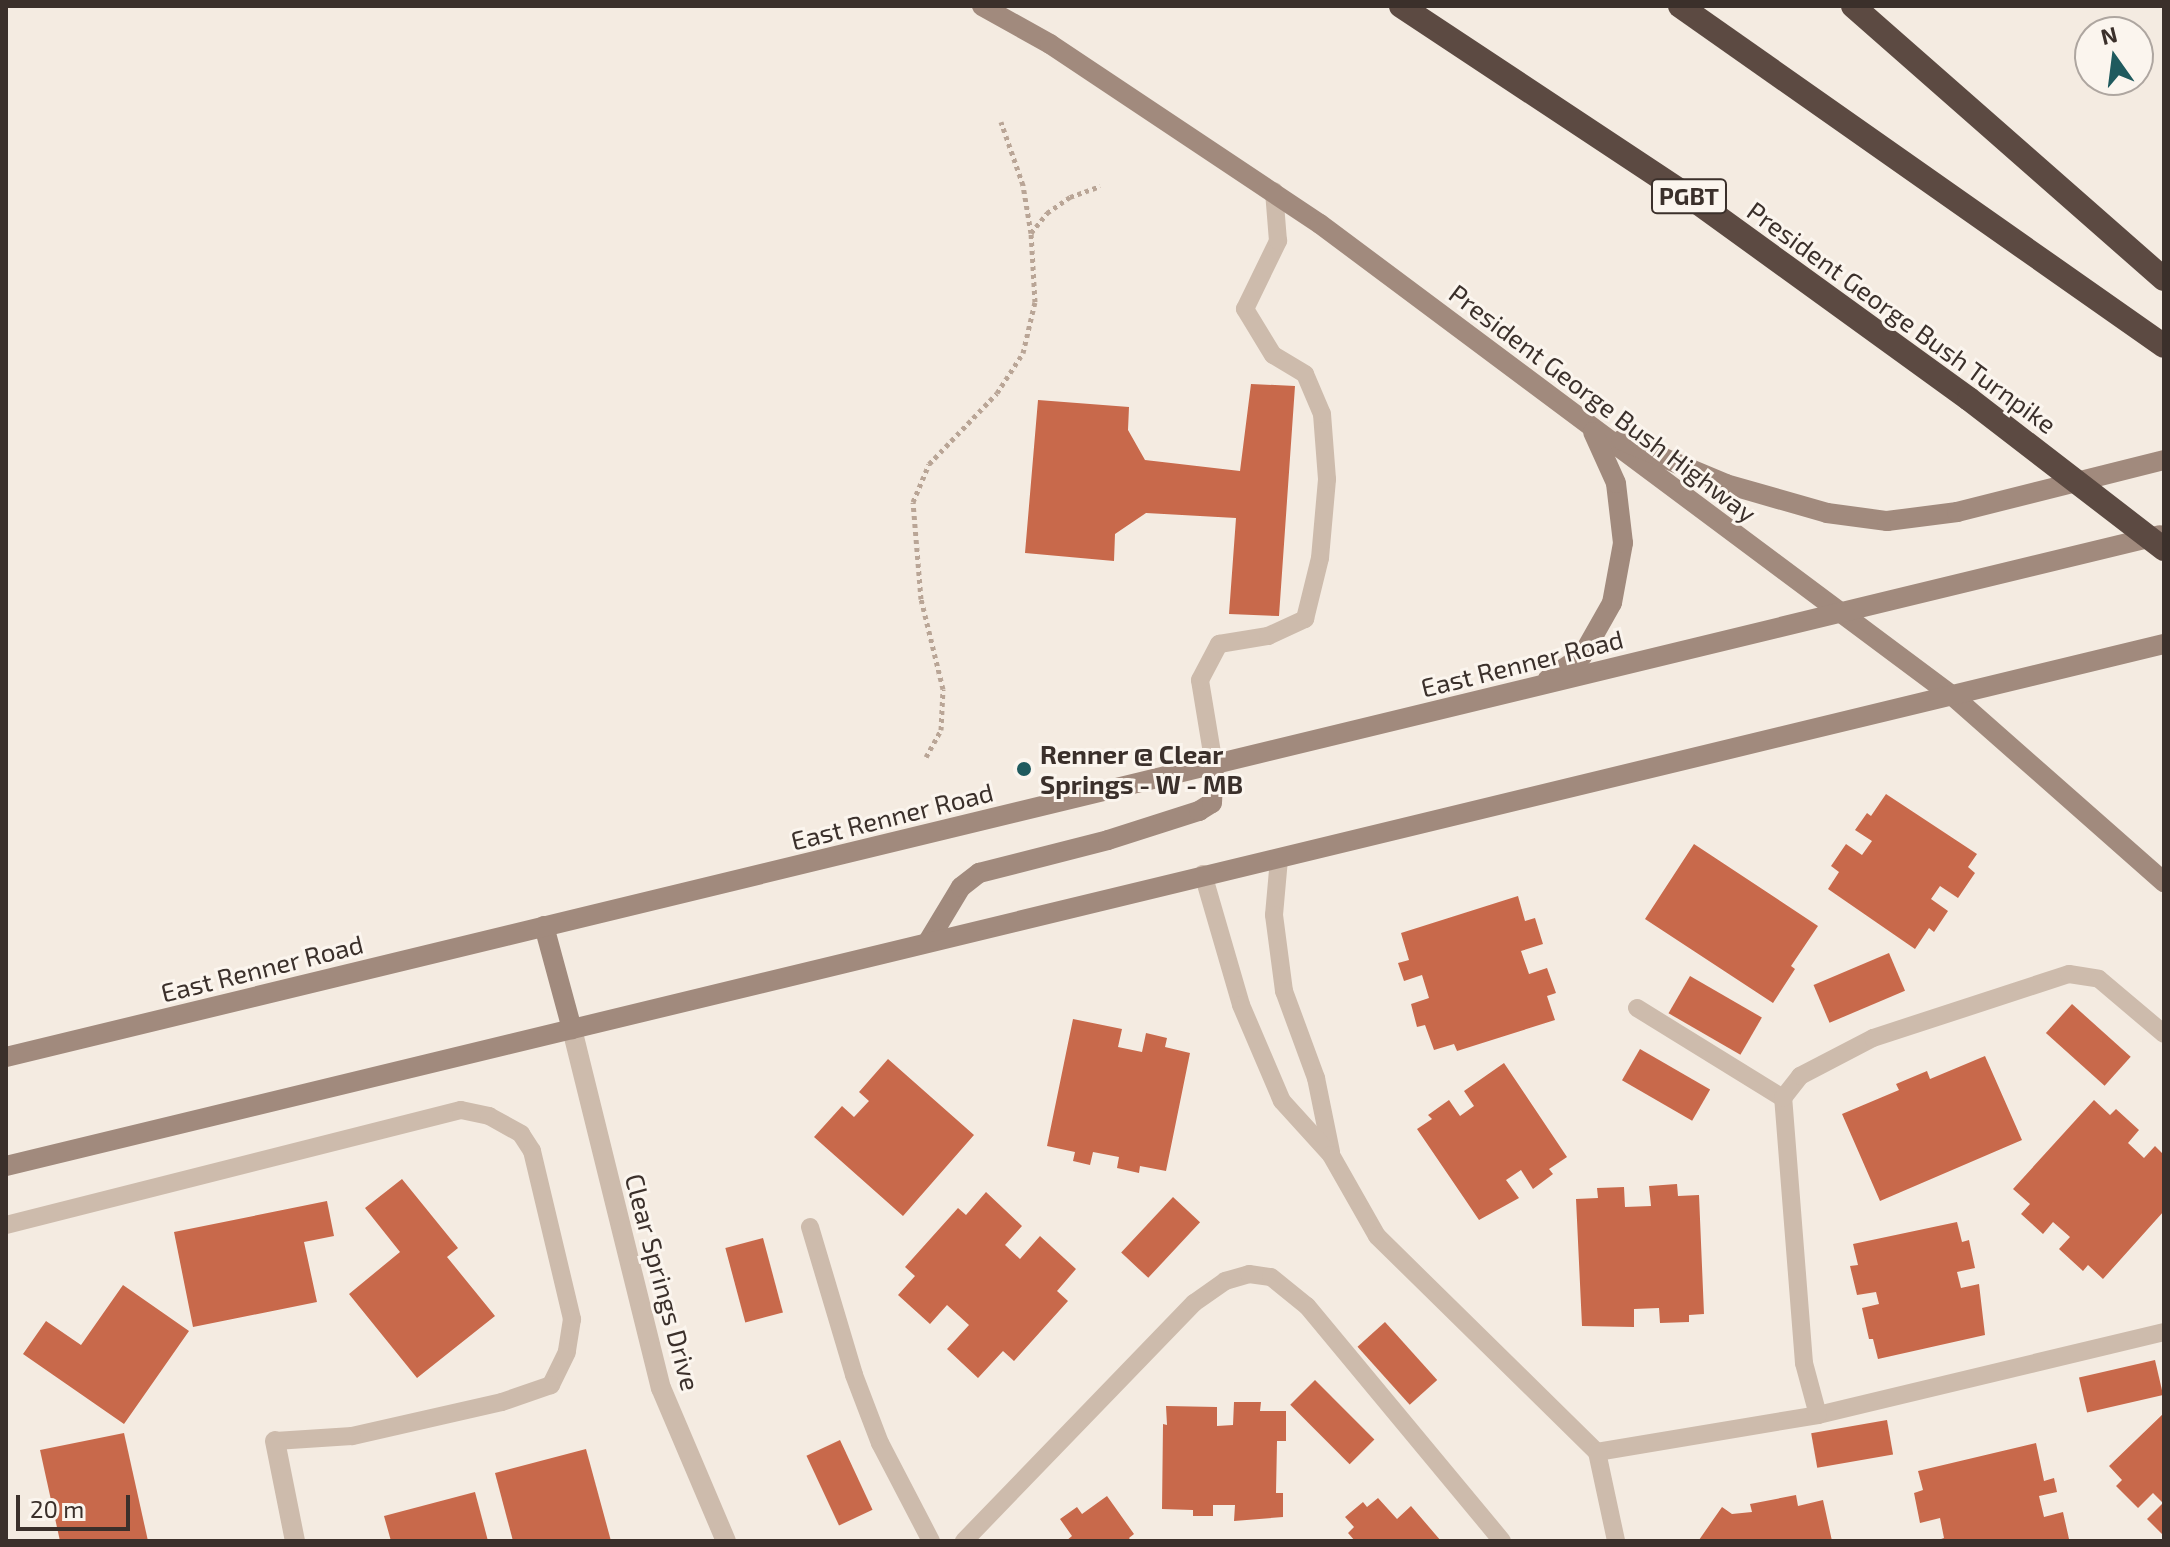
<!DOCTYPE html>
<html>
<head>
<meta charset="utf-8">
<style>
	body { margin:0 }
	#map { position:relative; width:2170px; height:1547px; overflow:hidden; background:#f4ebe1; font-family:"Exo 2",sans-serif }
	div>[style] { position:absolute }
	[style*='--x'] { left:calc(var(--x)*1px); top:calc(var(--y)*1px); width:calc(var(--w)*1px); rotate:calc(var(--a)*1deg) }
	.building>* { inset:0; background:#c8694b; transform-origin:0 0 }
	.path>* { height:5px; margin-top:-2.5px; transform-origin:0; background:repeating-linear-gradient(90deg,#b9a596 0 4px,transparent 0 8px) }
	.service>* { height:18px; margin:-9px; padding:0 9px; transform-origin:9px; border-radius:9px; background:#cdbbac }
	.minor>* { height:20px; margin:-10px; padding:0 10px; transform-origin:10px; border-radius:10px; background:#cdbbac }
	.tertiary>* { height:20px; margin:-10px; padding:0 10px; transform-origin:10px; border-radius:10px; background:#cdbbac }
	.secondary>* { height:20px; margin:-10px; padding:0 10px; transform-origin:10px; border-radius:10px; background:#a18a7d }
	.motorway>* { height:24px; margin:-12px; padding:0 12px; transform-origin:12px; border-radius:12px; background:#5c4a42 }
	.motorway-bridge>* { height:24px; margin:-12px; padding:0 12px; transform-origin:12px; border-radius:12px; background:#5c4a42 }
	.dots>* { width:22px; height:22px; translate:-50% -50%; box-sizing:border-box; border:4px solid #fbf5ee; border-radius:50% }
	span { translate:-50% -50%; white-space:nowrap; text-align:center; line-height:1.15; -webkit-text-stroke:6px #fbf5ee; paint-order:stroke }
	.shield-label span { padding:2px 6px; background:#fbf5ee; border:2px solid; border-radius:6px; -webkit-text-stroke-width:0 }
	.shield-label { font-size:24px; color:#3b302b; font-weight:700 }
	.street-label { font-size:26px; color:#3b302b }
	.poi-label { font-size:26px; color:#3b302b; font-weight:700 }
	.left { translate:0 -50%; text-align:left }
	.frame { position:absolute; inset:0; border:8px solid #3b302b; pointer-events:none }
	.north { position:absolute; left:2074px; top:16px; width:80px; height:80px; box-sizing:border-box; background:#fbf5ee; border:2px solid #aea6a0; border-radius:50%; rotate:346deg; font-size:22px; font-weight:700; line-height:32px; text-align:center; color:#3b302b }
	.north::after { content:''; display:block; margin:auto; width:28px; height:36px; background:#1f5a5e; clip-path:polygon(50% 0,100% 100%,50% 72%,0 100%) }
	.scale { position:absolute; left:16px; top:1495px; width:114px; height:36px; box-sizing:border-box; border:4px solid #3b302b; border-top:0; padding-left:10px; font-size:24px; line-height:28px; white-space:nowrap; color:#3b302b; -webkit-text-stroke:6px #fbf5ee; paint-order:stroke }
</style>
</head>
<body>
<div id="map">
	<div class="building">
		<i style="clip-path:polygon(1251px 384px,1295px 386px,1279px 616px,1229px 614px,1236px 518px,1146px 513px,1115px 534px,1114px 561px,1025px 553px,1038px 400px,1129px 407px,1128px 430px,1145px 460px,1240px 471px)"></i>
		<i style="clip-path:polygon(1886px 794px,1977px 854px,1968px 867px,1975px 873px,1958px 898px,1940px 886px,1931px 899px,1948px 911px,1934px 932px,1929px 928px,1915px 949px,1828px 889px,1839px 872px,1831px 866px,1846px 844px,1862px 855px,1872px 841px,1855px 830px,1867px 813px,1871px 816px)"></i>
		<i style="clip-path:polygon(1694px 844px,1818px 926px,1791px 966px,1795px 969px,1773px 1003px,1645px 919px)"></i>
		<i style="clip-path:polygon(1518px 896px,1525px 921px,1535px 918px,1543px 944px,1521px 951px,1529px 974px,1547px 968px,1556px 993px,1547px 996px,1555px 1020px,1457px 1051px,1454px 1044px,1434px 1050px,1425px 1025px,1417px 1027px,1411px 1004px,1429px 998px,1422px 975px,1404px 981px,1398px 963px,1409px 960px,1401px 933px)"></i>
		<i style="left:1889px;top:953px;width:41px;height:82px;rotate:67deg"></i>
		<i style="left:1690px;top:976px;width:83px;height:43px;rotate:30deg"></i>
		<i style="left:2072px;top:1004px;width:79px;height:39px;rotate:42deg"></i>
		<i style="clip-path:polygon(1073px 1019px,1122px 1029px,1118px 1047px,1142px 1052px,1146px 1033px,1167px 1038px,1165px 1047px,1190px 1053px,1166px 1171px,1140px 1166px,1139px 1173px,1117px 1168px,1119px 1157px,1093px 1152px,1090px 1165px,1073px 1161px,1075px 1152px,1047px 1146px)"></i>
		<i style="left:1640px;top:1049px;width:81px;height:36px;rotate:30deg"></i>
		<i style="clip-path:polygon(1985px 1056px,2022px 1140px,1880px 1201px,1842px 1114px,1899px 1090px,1896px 1084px,1927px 1071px,1930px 1079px)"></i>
		<i style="clip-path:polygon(888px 1059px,974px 1135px,903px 1216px,814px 1137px,842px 1106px,854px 1117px,869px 1101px,859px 1092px)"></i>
		<i style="clip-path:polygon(1504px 1063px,1567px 1157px,1549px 1169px,1553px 1174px,1533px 1189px,1521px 1170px,1506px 1180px,1519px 1198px,1479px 1220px,1417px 1129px,1432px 1119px,1428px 1115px,1449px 1100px,1460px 1116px,1474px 1106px,1464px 1091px)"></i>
		<i style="clip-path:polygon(2094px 1100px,2110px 1115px,2116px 1109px,2139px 1130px,2128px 1143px,2144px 1158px,2155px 1146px,2164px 1155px,2164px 1211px,2103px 1279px,2088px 1265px,2083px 1271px,2059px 1249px,2070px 1237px,2053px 1222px,2043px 1234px,2021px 1214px,2030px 1204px,2013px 1189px)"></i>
		<i style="clip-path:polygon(402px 1179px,458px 1248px,447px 1257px,495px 1316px,417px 1378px,349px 1294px,400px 1252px,365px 1208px)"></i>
		<i style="clip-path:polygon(1677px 1184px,1678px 1196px,1699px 1195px,1704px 1314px,1689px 1315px,1689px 1322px,1660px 1323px,1659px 1308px,1634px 1309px,1634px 1327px,1582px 1326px,1576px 1199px,1598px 1198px,1597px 1188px,1624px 1187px,1625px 1207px,1651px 1206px,1649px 1186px)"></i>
		<i style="clip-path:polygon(986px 1192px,1022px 1226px,1005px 1245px,1020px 1259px,1040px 1236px,1076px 1269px,1057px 1291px,1068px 1301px,1014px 1361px,1003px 1351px,978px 1378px,947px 1349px,969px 1325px,947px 1305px,930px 1324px,898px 1295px,915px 1276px,905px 1267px,958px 1208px,966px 1215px)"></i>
		<i style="left:1173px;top:1197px;width:37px;height:76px;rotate:43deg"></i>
		<i style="clip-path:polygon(327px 1201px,334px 1236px,304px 1242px,317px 1302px,193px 1327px,174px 1232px)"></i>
		<i style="clip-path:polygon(1957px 1222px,1962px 1242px,1969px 1240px,1975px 1268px,1957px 1272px,1961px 1288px,1979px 1284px,1985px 1335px,1878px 1359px,1873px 1339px,1869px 1339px,1862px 1308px,1879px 1304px,1876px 1292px,1857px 1295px,1850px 1266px,1858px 1265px,1853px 1244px)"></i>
		<i style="left:763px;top:1238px;width:77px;height:39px;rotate:75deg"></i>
		<i style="clip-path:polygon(123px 1285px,189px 1331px,124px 1424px,23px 1354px,46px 1321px,81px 1345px)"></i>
		<i style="left:1385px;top:1322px;width:78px;height:37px;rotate:48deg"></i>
		<i style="left:2155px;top:1360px;width:36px;height:78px;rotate:77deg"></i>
		<i style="left:1315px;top:1380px;width:84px;height:35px;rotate:45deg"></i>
		<i style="clip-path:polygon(1234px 1402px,1261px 1402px,1260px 1411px,1286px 1411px,1286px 1441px,1277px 1441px,1276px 1493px,1283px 1493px,1283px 1517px,1234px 1521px,1235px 1505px,1213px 1505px,1213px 1516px,1193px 1516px,1193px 1510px,1162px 1509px,1163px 1424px,1167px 1425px,1166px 1406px,1217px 1407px,1217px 1426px,1233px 1425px)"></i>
		<i style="clip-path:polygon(2164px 1413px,2164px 1536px,2147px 1519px,2163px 1503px,2153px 1493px,2138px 1508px,2116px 1486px,2122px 1480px,2109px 1466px)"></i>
		<i style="left:1887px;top:1420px;width:35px;height:77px;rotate:80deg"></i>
		<i style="clip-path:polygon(124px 1433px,148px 1541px,60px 1541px,40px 1450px)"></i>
		<i style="left:840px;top:1440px;width:77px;height:37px;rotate:65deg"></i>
		<i style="clip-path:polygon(2036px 1443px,2044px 1481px,2054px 1478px,2057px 1492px,2039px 1496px,2044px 1517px,2063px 1512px,2069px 1539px,1935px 1541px,1944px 1538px,1940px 1518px,1920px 1523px,1914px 1493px,1923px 1490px,1918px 1471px)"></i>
		<i style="clip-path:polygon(586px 1449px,611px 1541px,513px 1541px,495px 1473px)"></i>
		<i style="clip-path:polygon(475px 1492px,488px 1541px,391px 1541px,384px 1516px)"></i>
		<i style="clip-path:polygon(1796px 1495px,1798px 1506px,1823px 1500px,1832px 1541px,1699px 1540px,1722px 1507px,1732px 1514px,1752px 1512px,1750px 1504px)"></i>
		<i style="clip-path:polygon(1107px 1496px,1134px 1534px,1129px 1538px,1131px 1541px,1066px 1541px,1072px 1536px,1060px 1519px,1077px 1507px,1082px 1514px)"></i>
		<i style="clip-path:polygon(1378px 1498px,1397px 1519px,1411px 1506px,1441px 1541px,1355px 1541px,1348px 1533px,1354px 1527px,1345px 1517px,1363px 1502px,1367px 1507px)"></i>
	</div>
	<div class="path">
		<i style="--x:1031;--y:233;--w:26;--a:-51"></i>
		<i style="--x:1047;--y:213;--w:28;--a:-35"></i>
		<i style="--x:1070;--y:197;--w:32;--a:-20"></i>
		<i style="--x:926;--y:757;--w:31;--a:-61"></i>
		<i style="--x:941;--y:730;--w:41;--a:-87.2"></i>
		<i style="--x:943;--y:689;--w:93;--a:-103.7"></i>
		<i style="--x:921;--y:599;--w:97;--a:-94.7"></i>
		<i style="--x:913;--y:502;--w:41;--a:-67.2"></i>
		<i style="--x:929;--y:464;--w:98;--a:-46.2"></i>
		<i style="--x:997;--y:393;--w:48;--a:-57"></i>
		<i style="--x:1023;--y:353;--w:52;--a:-76.8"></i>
		<i style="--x:1035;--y:302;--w:69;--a:-93.3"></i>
		<i style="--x:1031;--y:233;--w:49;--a:-99.5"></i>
		<i style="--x:1023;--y:185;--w:67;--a:-109.2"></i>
	</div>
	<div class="service">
		<i style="--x:1214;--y:765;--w:86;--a:-99.4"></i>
		<i style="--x:1200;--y:680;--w:41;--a:-62.2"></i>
		<i style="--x:1219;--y:644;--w:50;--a:-9.3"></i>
		<i style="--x:1268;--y:636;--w:41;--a:-24.7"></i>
		<i style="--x:1305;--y:619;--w:63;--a:-76.2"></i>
		<i style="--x:1320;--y:558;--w:79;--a:-84.9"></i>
		<i style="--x:1327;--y:479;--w:65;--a:-94.4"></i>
		<i style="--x:1322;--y:414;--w:43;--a:-113"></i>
		<i style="--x:1305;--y:374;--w:37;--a:-149"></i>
		<i style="--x:1273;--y:355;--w:54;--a:-121.3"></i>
		<i style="--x:1245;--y:309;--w:76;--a:-64.1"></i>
		<i style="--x:1278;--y:241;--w:50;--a:-94.6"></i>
		<i style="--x:1279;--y:859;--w:56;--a:95.1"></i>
		<i style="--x:1274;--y:915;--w:77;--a:82.5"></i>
		<i style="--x:1284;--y:991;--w:93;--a:69.8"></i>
		<i style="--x:1316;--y:1078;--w:76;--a:78.5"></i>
		<i style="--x:1203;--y:874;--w:136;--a:73.8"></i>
		<i style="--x:1241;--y:1005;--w:104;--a:66.9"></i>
		<i style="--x:1282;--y:1101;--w:73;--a:47.8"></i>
		<i style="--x:1331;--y:1155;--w:93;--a:60.4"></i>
		<i style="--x:1377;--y:1236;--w:308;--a:44.5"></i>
		<i style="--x:1597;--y:1452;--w:224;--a:-9.5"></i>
		<i style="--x:1818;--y:1415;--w:356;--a:-13.5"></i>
		<i style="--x:1637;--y:1008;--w:172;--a:31.7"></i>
		<i style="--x:6;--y:1225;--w:469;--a:-14.2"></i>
		<i style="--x:461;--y:1110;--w:29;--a:12"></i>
		<i style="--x:489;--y:1116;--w:37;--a:29"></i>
		<i style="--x:521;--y:1134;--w:20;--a:57"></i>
		<i style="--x:532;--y:1151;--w:173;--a:76.6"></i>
		<i style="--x:572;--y:1319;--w:33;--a:99"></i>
		<i style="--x:567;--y:1352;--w:37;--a:116"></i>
		<i style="--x:551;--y:1385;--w:52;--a:160.9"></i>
		<i style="--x:502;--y:1402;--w:154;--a:167.2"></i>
		<i style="--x:352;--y:1436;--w:77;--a:176.3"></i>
		<i style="--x:810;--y:1227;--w:154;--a:73.4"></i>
		<i style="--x:854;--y:1375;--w:73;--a:69.1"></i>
		<i style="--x:880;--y:1443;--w:110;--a:62.5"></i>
		<i style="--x:1818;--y:1415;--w:54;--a:-105.1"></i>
		<i style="--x:1804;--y:1363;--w:266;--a:-94.5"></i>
		<i style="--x:1783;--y:1098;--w:28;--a:-52"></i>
		<i style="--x:1800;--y:1076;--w:82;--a:-27.5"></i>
		<i style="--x:1873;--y:1038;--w:206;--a:-18.1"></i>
		<i style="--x:2069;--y:974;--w:30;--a:9"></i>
		<i style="--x:2099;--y:979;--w:85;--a:40.2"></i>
		<i style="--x:1597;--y:1452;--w:91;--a:77.9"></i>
		<i style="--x:964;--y:1541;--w:331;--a:-46"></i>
		<i style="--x:1194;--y:1303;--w:38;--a:-35"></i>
		<i style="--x:1225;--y:1281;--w:25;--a:-16"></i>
		<i style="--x:1249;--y:1274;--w:22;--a:8"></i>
		<i style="--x:1271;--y:1277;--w:46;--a:38.9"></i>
		<i style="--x:1307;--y:1306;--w:305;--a:50.3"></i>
	</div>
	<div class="minor">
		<i style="--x:275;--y:1441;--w:102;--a:78.7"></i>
	</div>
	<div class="tertiary">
		<i style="--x:572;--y:1029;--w:370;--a:76.1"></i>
		<i style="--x:661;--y:1388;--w:166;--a:67"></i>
	</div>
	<div class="secondary">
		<i style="--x:982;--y:6;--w:78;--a:29.2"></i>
		<i style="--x:1050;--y:44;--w:324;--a:33.7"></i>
		<i style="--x:1320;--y:224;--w:791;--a:36.73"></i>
		<i style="--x:1954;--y:697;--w:280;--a:41.4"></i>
		<i style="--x:1621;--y:440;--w:114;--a:22.7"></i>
		<i style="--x:1726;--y:484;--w:105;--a:16"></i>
		<i style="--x:1827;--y:513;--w:61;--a:7.6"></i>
		<i style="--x:1887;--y:521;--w:71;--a:-7.3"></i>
		<i style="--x:1957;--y:512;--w:213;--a:-14.1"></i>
		<i style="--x:1548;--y:679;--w:41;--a:-34.1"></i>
		<i style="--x:1582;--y:656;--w:61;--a:-60.5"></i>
		<i style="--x:1612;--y:603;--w:61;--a:-79.6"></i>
		<i style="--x:1623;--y:543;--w:60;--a:-96.7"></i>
		<i style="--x:1616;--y:483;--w:56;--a:-114.3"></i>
		<i style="--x:544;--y:926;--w:107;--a:74.8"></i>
		<i style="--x:929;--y:940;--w:62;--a:-58.9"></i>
		<i style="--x:961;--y:887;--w:23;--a:-38"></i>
		<i style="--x:979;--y:873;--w:133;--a:-14.3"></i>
		<i style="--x:1108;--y:840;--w:96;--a:-17.7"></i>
		<i style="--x:1199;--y:811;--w:15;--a:-32"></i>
		<i style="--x:1212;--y:803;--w:38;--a:-87"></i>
		<i style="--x:6;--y:1057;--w:2216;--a:-13.62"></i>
		<i style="--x:6;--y:1166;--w:2220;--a:-13.6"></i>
	</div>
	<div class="motorway">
		<i style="--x:1401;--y:6;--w:346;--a:33.5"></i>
		<i style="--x:1690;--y:197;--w:344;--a:35.9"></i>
		<i style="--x:1680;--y:6;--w:591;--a:35.09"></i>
		<i style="--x:1853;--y:6;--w:414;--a:41.3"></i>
	</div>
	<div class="motorway-bridge">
		<i style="--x:1969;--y:399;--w:246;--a:37.6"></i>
	</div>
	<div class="dots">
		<i style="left:1024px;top:769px;background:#1f5a5e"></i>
	</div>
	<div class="shield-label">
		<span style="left:1689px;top:196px">PGBT</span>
	</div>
	<div class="street-label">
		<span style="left:1902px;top:317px;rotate:36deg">President George Bush Turnpike</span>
		<span style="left:1603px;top:403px;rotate:37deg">President George Bush Highway</span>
		<span style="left:1522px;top:663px;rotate:-14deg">East Renner Road</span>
		<span style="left:892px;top:816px;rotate:-14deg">East Renner Road</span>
		<span style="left:262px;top:968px;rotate:-14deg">East Renner Road</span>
		<span style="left:663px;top:1282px;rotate:75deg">Clear Springs Drive</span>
	</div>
	<div class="poi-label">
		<span class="left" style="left:1040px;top:769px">Renner @ Clear<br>Springs - W - MB</span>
	</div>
	<div class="frame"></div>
	<div class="north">N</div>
	<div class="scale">20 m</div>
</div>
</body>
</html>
